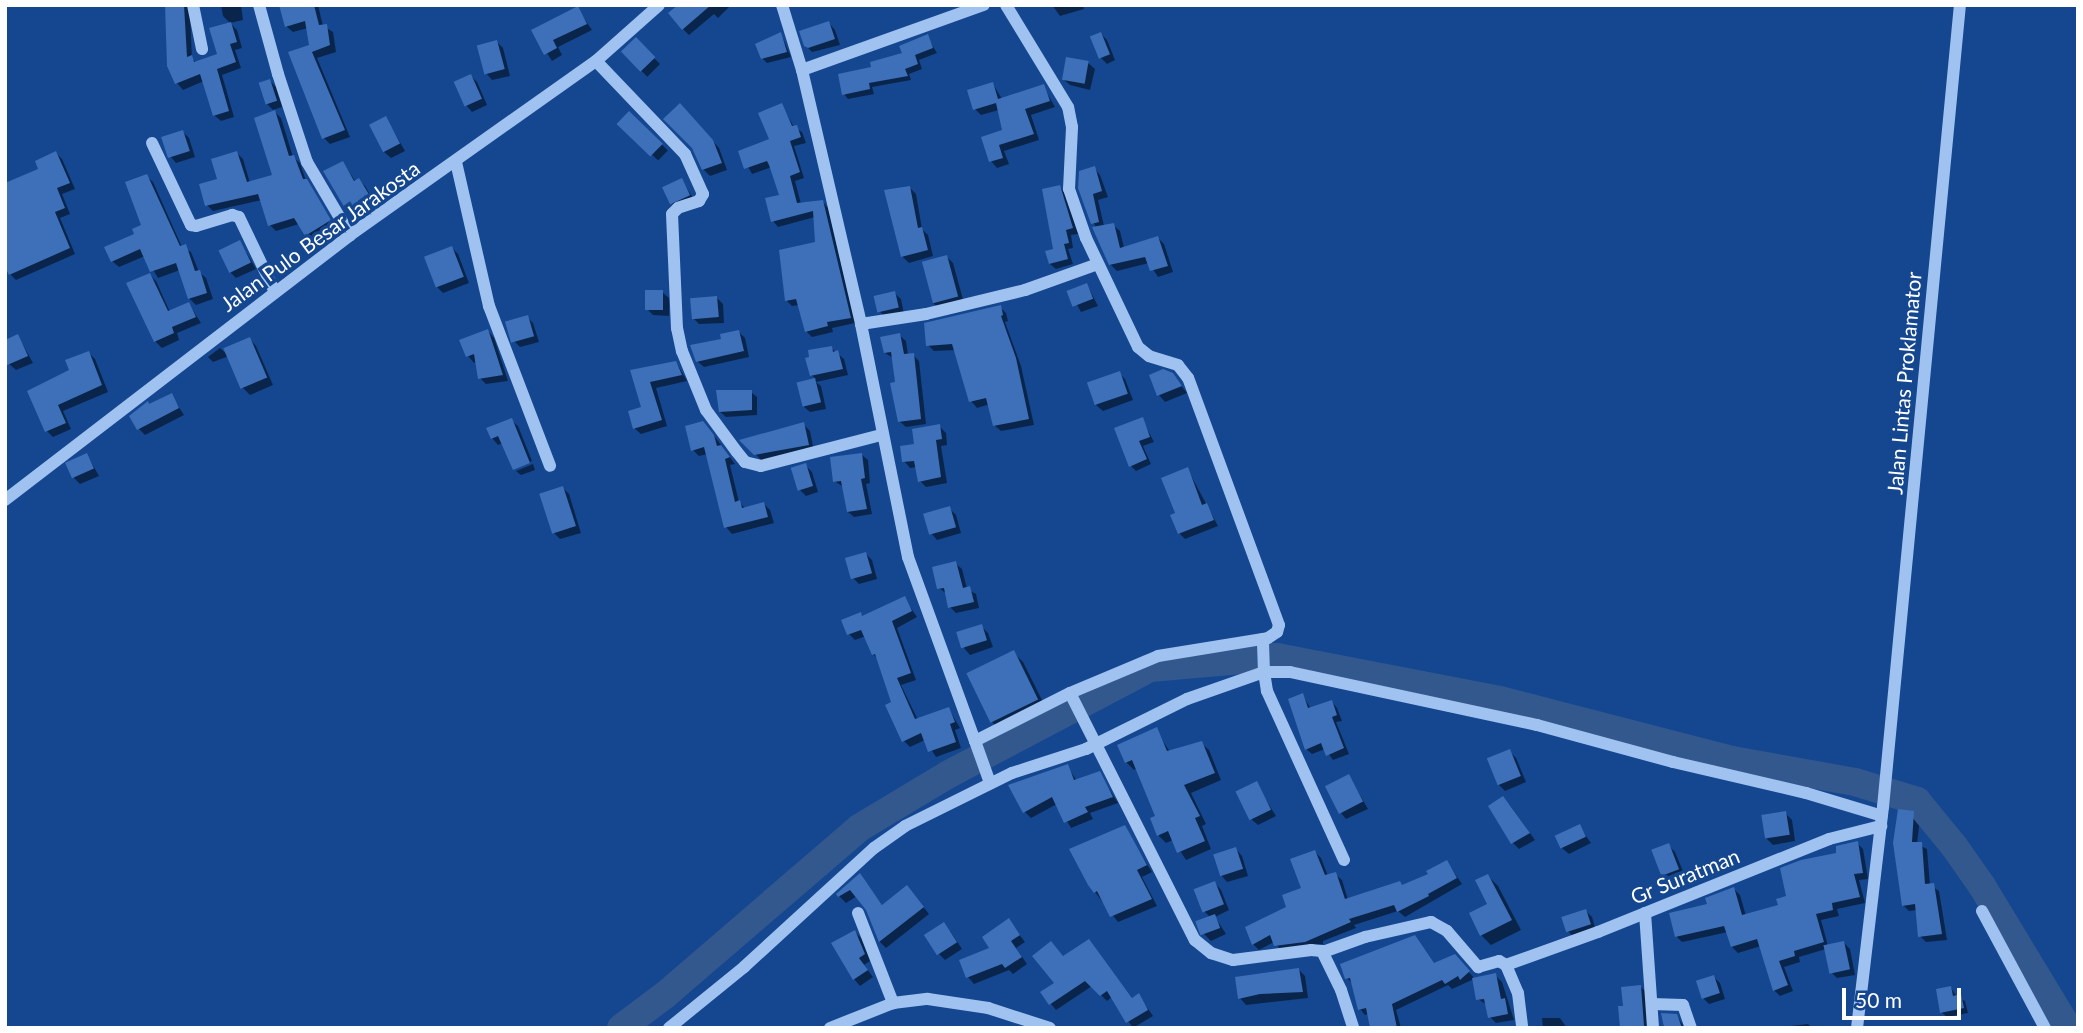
<!DOCTYPE html>
<html>
<head>
<meta charset="utf-8">
<style>
	body { margin:0 }
	#map { position:relative; width:2083px; height:1033px; overflow:hidden; background:#14478f; font-family:Lato,sans-serif }
	div>[style] { position:absolute }
	[style*='--x'] { left:calc(var(--x)*1px); top:calc(var(--y)*1px); width:calc(var(--w)*1px); rotate:calc(var(--a)*1deg) }
	.shadow>* { inset:0; background:#0007; transform-origin:0 0 }
	.river>* { height:28px; margin:-14px; padding:0 14px; transform-origin:14px; border-radius:14px; background:#33588e }
	.building>* { inset:0; background:#3d70b8; transform-origin:0 0 }
	.minor>* { height:12px; margin:-6px; padding:0 6px; transform-origin:6px; border-radius:6px; background:#a0c2f1 }
	span { translate:-50% -50%; white-space:nowrap; text-align:center; line-height:1.15; -webkit-text-stroke:7px #14478f; paint-order:stroke }
	.street-label { font-size:21px; color:#fff }
	.frame { position:absolute; inset:0; border:7px solid #fff; pointer-events:none }
	.scale { position:absolute; left:1842px; top:988px; width:119px; height:32px; box-sizing:border-box; border:4px solid #fff; border-top:0; padding-left:9px; font-size:21px; line-height:24px; white-space:nowrap; color:#fff; -webkit-text-stroke:5px #14478f; paint-order:stroke }
</style>
</head>
<body>
<div id="map">
	<div class="shadow">
		<i style="clip-path:polygon(166px 5px,193px 5px,190px 13px,192px 59px,197px 63px,219px 56px,231px 24px,237px 30px,242px 48px,235px 50px,241px 68px,222px 75px,234px 117px,221px 121px,214px 115px,204px 81px,183px 90px,177px 83px,169px 65px)"></i>
		<i style="clip-path:polygon(221px 5px,241px 5px,243px 20px,230px 23px,223px 16px)"></i>
		<i style="clip-path:polygon(285px 5px,318px 5px,323px 26px,333px 32px,336px 52px,317px 58px,350px 137px,330px 144px,324px 138px,291px 53px,311px 46px,308px 28px,293px 32px,286px 26px)"></i>
		<i style="clip-path:polygon(680px 5px,729px 5px,730px 6px,718px 18px,714px 14px,689px 35px,683px 29px)"></i>
		<i style="clip-path:polygon(1052px 5px,1083px 5px,1084px 9px,1060px 16px)"></i>
		<i style="clip-path:polygon(577px 8px,592px 30px,558px 47px,562px 55px,552px 61px,533px 31px)"></i>
		<i style="clip-path:polygon(829px 23px,835px 30px,840px 45px,812px 52px,805px 45px)"></i>
		<i style="clip-path:polygon(781px 34px,791px 57px,767px 63px,762px 58px)"></i>
		<i style="clip-path:polygon(1101px 34px,1107px 40px,1115px 60px,1107px 64px,1100px 57px)"></i>
		<i style="clip-path:polygon(927px 37px,937px 53px,919px 60px,922px 69px,909px 74px,911px 80px,872px 87px,874px 94px,848px 99px,844px 94px,873px 69px,904px 54px)"></i>
		<i style="left:636px;top:40px;width:34px;height:18px;rotate:45deg"></i>
		<i style="clip-path:polygon(497px 42px,503px 48px,510px 76px,492px 80px,486px 73px)"></i>
		<i style="clip-path:polygon(1088px 63px,1095px 69px,1090px 90px,1070px 85px,1063px 79px)"></i>
		<i style="clip-path:polygon(471px 76px,477px 82px,487px 105px,472px 112px,466px 105px)"></i>
		<i style="clip-path:polygon(270px 81px,276px 87px,282px 107px,273px 110px,267px 104px,261px 83px)"></i>
		<i style="clip-path:polygon(993px 84px,1002px 99px,1043px 86px,1055px 107px,1031px 115px,1039px 140px,1004px 151px,1009px 164px,997px 168px,991px 161px,1004px 132px,999px 110px,981px 115px,975px 109px)"></i>
		<i style="clip-path:polygon(781px 105px,794px 127px,802px 132px,806px 143px,794px 146px,804px 178px,795px 181px,801px 204px,823px 202px,828px 208px,855px 323px,832px 328px,833px 332px,812px 337px,806px 331px,799px 305px,792px 306px,787px 301px,817px 244px,815px 217px,778px 227px,773px 221px,781px 196px,772px 167px,752px 174px,740px 152px,771px 140px)"></i>
		<i style="clip-path:polygon(275px 112px,281px 118px,293px 157px,300px 163px,308px 187px,336px 227px,313px 241px,299px 224px,276px 231px,270px 225px,262px 200px,213px 211px,207px 205px,237px 153px,243px 159px,250px 183px,274px 176px)"></i>
		<i style="clip-path:polygon(686px 112px,719px 148px,727px 170px,710px 176px,703px 169px)"></i>
		<i style="left:629px;top:113px;width:54px;height:14px;rotate:44deg"></i>
		<i style="clip-path:polygon(386px 118px,405px 151px,391px 158px,384px 152px)"></i>
		<i style="clip-path:polygon(183px 132px,189px 138px,195px 157px,176px 163px,170px 156px)"></i>
		<i style="clip-path:polygon(56px 153px,62px 159px,75px 189px,62px 194px,70px 214px,60px 218px,75px 254px,16px 280px,10px 274px,40px 170px)"></i>
		<i style="clip-path:polygon(343px 163px,356px 182px,359px 180px,365px 186px,375px 203px,353px 216px,347px 209px)"></i>
		<i style="clip-path:polygon(1094px 168px,1100px 175px,1108px 197px,1098px 200px,1104px 226px,1113px 225px,1120px 231px,1124px 248px,1158px 238px,1164px 244px,1173px 272px,1158px 277px,1149px 263px,1117px 271px,1110px 264px,1080px 187px)"></i>
		<i style="clip-path:polygon(146px 176px,153px 182px,182px 247px,191px 252px,199px 272px,206px 278px,213px 299px,196px 305px,189px 298px,180px 270px,158px 278px,145px 256px,119px 267px,112px 261px,143px 226px)"></i>
		<i style="clip-path:polygon(682px 181px,695px 201px,678px 209px,671px 203px)"></i>
		<i style="clip-path:polygon(1060px 187px,1065px 193px,1078px 234px,1071px 235px,1073px 248px,1068px 249px,1073px 264px,1056px 269px,1050px 264px,1055px 250px)"></i>
		<i style="clip-path:polygon(910px 188px,916px 194px,922px 229px,928px 235px,933px 256px,909px 263px,902px 256px)"></i>
		<i style="clip-path:polygon(240px 242px,256px 269px,236px 278px,230px 272px)"></i>
		<i style="clip-path:polygon(452px 248px,458px 254px,469px 283px,443px 293px,437px 287px)"></i>
		<i style="clip-path:polygon(947px 257px,953px 263px,964px 303px,939px 309px,933px 303px)"></i>
		<i style="clip-path:polygon(150px 275px,156px 281px,170px 312px,189px 304px,201px 323px,177px 333px,179px 340px,162px 348px,155px 341px)"></i>
		<i style="clip-path:polygon(1087px 285px,1098px 306px,1081px 312px,1070px 292px)"></i>
		<i style="clip-path:polygon(662px 292px,669px 298px,669px 316px,653px 315px,647px 309px)"></i>
		<i style="clip-path:polygon(894px 293px,901px 299px,904px 314px,886px 318px,880px 312px)"></i>
		<i style="clip-path:polygon(717px 298px,723px 304px,724px 323px,699px 324px,693px 318px)"></i>
		<i style="clip-path:polygon(1000px 307px,1006px 313px,1008px 321px,1005px 322px,1021px 366px,1034px 425px,1001px 431px,994px 425px,990px 404px,977px 408px,971px 401px,956px 350px,934px 351px,928px 345px)"></i>
		<i style="clip-path:polygon(527px 317px,533px 323px,539px 342px,520px 347px,514px 341px)"></i>
		<i style="clip-path:polygon(488px 331px,494px 338px,508px 381px,486px 384px,480px 378px,477px 361px,474px 363px,468px 356px)"></i>
		<i style="clip-path:polygon(738px 331px,745px 338px,749px 357px,704px 367px,697px 361px)"></i>
		<i style="clip-path:polygon(899px 335px,906px 341px,908px 355px,913px 355px,919px 361px,926px 424px,906px 427px,899px 421px,893px 358px,885px 353px)"></i>
		<i style="clip-path:polygon(18px 336px,33px 363px,16px 370px,9px 364px)"></i>
		<i style="clip-path:polygon(250px 339px,256px 346px,273px 385px,250px 395px,243px 388px)"></i>
		<i style="clip-path:polygon(220px 348px,229px 356px,213px 362px,208px 357px)"></i>
		<i style="clip-path:polygon(831px 348px,844px 359px,848px 375px,816px 382px,821px 386px,826px 409px,810px 412px,803px 406px,798px 383px,816px 379px,811px 375px)"></i>
		<i style="clip-path:polygon(89px 353px,95px 359px,108px 392px,63px 411px,71px 429px,53px 437px,47px 431px,71px 371px)"></i>
		<i style="clip-path:polygon(676px 362px,687px 381px,656px 388px,667px 426px,641px 434px,634px 428px,643px 408px,632px 371px)"></i>
		<i style="clip-path:polygon(1119px 373px,1125px 379px,1133px 400px,1103px 411px,1096px 405px)"></i>
		<i style="clip-path:polygon(1172px 374px,1187px 393px,1165px 402px,1159px 395px)"></i>
		<i style="clip-path:polygon(751px 392px,757px 397px,757px 415px,726px 417px,720px 412px)"></i>
		<i style="clip-path:polygon(171px 395px,184px 415px,145px 435px,139px 429px,150px 406px)"></i>
		<i style="clip-path:polygon(1142px 419px,1154px 442px,1143px 446px,1151px 464px,1136px 471px,1131px 466px)"></i>
		<i style="clip-path:polygon(511px 420px,518px 426px,532px 461px,515px 469px,503px 443px,498px 445px,492px 438px)"></i>
		<i style="clip-path:polygon(803px 424px,810px 431px,814px 451px,762px 461px,743px 441px)"></i>
		<i style="clip-path:polygon(939px 426px,946px 433px,947px 445px,941px 446px,947px 483px,926px 487px,920px 481px,917px 467px,910px 468px,904px 461px,916px 446px)"></i>
		<i style="clip-path:polygon(710px 430px,735px 464px,730px 465px,739px 502px,746px 509px,764px 504px,770px 510px,774px 523px,732px 534px,726px 527px,708px 454px,699px 456px,693px 450px)"></i>
		<i style="clip-path:polygon(87px 455px,99px 476px,80px 484px,74px 478px)"></i>
		<i style="clip-path:polygon(862px 455px,868px 460px,870px 483px,866px 484px,872px 514px,854px 517px,848px 512px,844px 487px,834px 481px)"></i>
		<i style="clip-path:polygon(533px 464px,535px 470px,521px 475px,516px 471px)"></i>
		<i style="clip-path:polygon(805px 465px,812px 472px,818px 492px,806px 496px,799px 489px)"></i>
		<i style="clip-path:polygon(1188px 470px,1218px 526px,1185px 539px,1179px 533px,1177px 514px)"></i>
		<i style="clip-path:polygon(563px 488px,569px 494px,581px 533px,560px 539px,554px 533px)"></i>
		<i style="clip-path:polygon(949px 508px,956px 515px,961px 533px,937px 540px,931px 533px)"></i>
		<i style="clip-path:polygon(866px 554px,872px 560px,877px 579px,859px 584px,853px 578px)"></i>
		<i style="clip-path:polygon(955px 563px,962px 569px,967px 589px,976px 594px,979px 608px,956px 613px,950px 607px,947px 594px,939px 588px)"></i>
		<i style="clip-path:polygon(904px 598px,917px 617px,897px 628px,916px 680px,901px 685px,918px 720px,949px 709px,960px 728px,955px 730px,961px 748px,936px 757px,925px 740px,910px 747px,904px 741px,880px 661px,873px 654px,866px 636px,855px 640px,849px 634px,860px 614px,864px 617px)"></i>
		<i style="clip-path:polygon(981px 626px,988px 633px,993px 647px,970px 655px,964px 648px)"></i>
		<i style="clip-path:polygon(1013px 652px,1023px 662px,1047px 710px,1002px 732px,992px 722px,968px 674px)"></i>
		<i style="clip-path:polygon(1303px 696px,1311px 709px,1332px 702px,1337px 708px,1342px 721px,1336px 722px,1349px 754px,1333px 760px,1325px 749px,1312px 754px,1306px 749px)"></i>
		<i style="clip-path:polygon(1156px 730px,1170px 752px,1201px 743px,1209px 750px,1221px 780px,1191px 793px,1206px 824px,1202px 826px,1211px 849px,1186px 860px,1173px 840px,1166px 843px,1158px 835px,1157px 817px,1137px 768px,1134px 770px,1126px 762px)"></i>
		<i style="clip-path:polygon(1510px 752px,1516px 758px,1526px 782px,1505px 791px,1499px 785px)"></i>
		<i style="clip-path:polygon(1067px 766px,1077px 781px,1099px 773px,1118px 803px,1090px 813px,1093px 819px,1071px 828px,1057px 804px,1031px 818px,1025px 812px)"></i>
		<i style="clip-path:polygon(1349px 776px,1368px 809px,1346px 819px,1340px 812px)"></i>
		<i style="clip-path:polygon(1256px 784px,1276px 816px,1258px 825px,1251px 819px)"></i>
		<i style="clip-path:polygon(1509px 804px,1535px 840px,1519px 849px,1513px 843px)"></i>
		<i style="clip-path:polygon(1914px 812px,1920px 818px,1917px 844px,1927px 849px,1930px 885px,1939px 891px,1947px 940px,1926px 942px,1920px 936px,1917px 910px,1909px 911px,1903px 905px)"></i>
		<i style="clip-path:polygon(1785px 813px,1792px 820px,1795px 841px,1773px 845px,1766px 838px)"></i>
		<i style="clip-path:polygon(1579px 826px,1591px 843px,1569px 854px,1562px 848px)"></i>
		<i style="clip-path:polygon(1124px 827px,1152px 872px,1142px 877px,1157px 906px,1118px 922px,1095px 892px)"></i>
		<i style="clip-path:polygon(1857px 843px,1863px 849px,1868px 879px,1859px 880px,1865px 903px,1837px 909px,1839px 916px,1821px 920px,1828px 946px,1844px 943px,1850px 949px,1855px 975px,1837px 978px,1831px 972px,1826px 949px,1799px 957px,1800px 962px,1784px 967px,1793px 991px,1780px 996px,1774px 990px,1761px 946px,1738px 953px,1732px 947px,1728px 932px,1682px 942px,1676px 936px,1709px 905px,1734px 889px,1740px 895px,1746px 916px,1780px 907px,1838px 854px)"></i>
		<i style="clip-path:polygon(1668px 845px,1675px 852px,1685px 876px,1670px 882px,1663px 876px)"></i>
		<i style="clip-path:polygon(1236px 849px,1242px 856px,1248px 876px,1227px 882px,1221px 875px)"></i>
		<i style="clip-path:polygon(1315px 852px,1321px 858px,1328px 876px,1335px 874px,1342px 880px,1348px 900px,1404px 887px,1430px 875px,1447px 862px,1462px 884px,1405px 917px,1398px 911px,1354px 925px,1356px 928px,1323px 941px,1323px 944px,1282px 951px,1274px 942px,1259px 950px,1253px 944px,1303px 889px)"></i>
		<i style="clip-path:polygon(860px 875px,883px 906px,913px 894px,929px 914px,886px 948px,880px 942px,868px 909px,857px 896px,846px 903px,838px 895px)"></i>
		<i style="clip-path:polygon(1488px 876px,1498px 886px,1521px 930px,1491px 945px,1481px 935px,1489px 905px)"></i>
		<i style="clip-path:polygon(1215px 883px,1221px 890px,1229px 910px,1215px 917px,1226px 934px,1211px 941px,1204px 934px,1211px 918px,1205px 912px)"></i>
		<i style="clip-path:polygon(1586px 911px,1592px 917px,1596px 931px,1574px 938px,1568px 931px)"></i>
		<i style="clip-path:polygon(1009px 921px,1025px 942px,1016px 948px,1027px 964px,1013px 974px,1009px 970px,974px 984px,968px 977px,992px 949px)"></i>
		<i style="clip-path:polygon(950px 931px,962px 949px,945px 960px,939px 954px)"></i>
		<i style="clip-path:polygon(855px 932px,861px 938px,870px 961px,864px 965px,873px 977px,860px 986px,854px 979px)"></i>
		<i style="clip-path:polygon(1089px 941px,1133px 999px,1139px 996px,1153px 1016px,1133px 1028px,1112px 997px,1107px 1001px,1092px 986px,1056px 1010px,1051px 1004px,1043px 993px,1057px 983px,1064px 957px)"></i>
		<i style="clip-path:polygon(1460px 962px,1475px 979px,1495px 975px,1502px 982px,1514px 1020px,1496px 1023px,1490px 1017px,1487px 1005px,1478px 999px,1474px 979px,1452px 989px,1448px 985px,1396px 1010px,1401px 1028px,1372px 1028px,1369px 1014px,1365px 1015px,1360px 1009px,1353px 984px,1347px 978px)"></i>
		<i style="clip-path:polygon(1298px 969px,1305px 976px,1308px 998px,1246px 1005px,1240px 998px)"></i>
		<i style="clip-path:polygon(1714px 977px,1720px 983px,1725px 999px,1709px 1004px,1703px 998px)"></i>
		<i style="clip-path:polygon(1641px 987px,1647px 993px,1649px 1028px,1621px 1028px,1625px 1008px)"></i>
		<i style="clip-path:polygon(1951px 988px,1957px 997px,1965px 1001px,1968px 1013px,1947px 1017px,1941px 1012px)"></i>
		<i style="clip-path:polygon(1663px 1015px,1676px 1015px,1685px 1028px,1663px 1028px)"></i>
		<i style="clip-path:polygon(1542px 1018px,1560px 1018px,1567px 1028px,1543px 1028px)"></i>
		<i style="clip-path:polygon(1808px 1024px,1812px 1028px,1783px 1028px,1783px 1027px)"></i>
	</div>
	<div class="river">
		<i style="--x:621;--y:1028;--w:55;--a:-36.9"></i>
		<i style="--x:665;--y:995;--w:256;--a:-40.7"></i>
		<i style="--x:859;--y:828;--w:105;--a:-31"></i>
		<i style="--x:949;--y:774;--w:227;--a:-27.8"></i>
		<i style="--x:1150;--y:668;--w:127;--a:-5"></i>
		<i style="--x:1277;--y:657;--w:227;--a:10.9"></i>
		<i style="--x:1500;--y:700;--w:240;--a:14.5"></i>
		<i style="--x:1732;--y:760;--w:125;--a:10.1"></i>
		<i style="--x:1855;--y:782;--w:65;--a:17"></i>
		<i style="--x:1917;--y:801;--w:58;--a:50.6"></i>
		<i style="--x:1954;--y:846;--w:49;--a:55"></i>
		<i style="--x:1982;--y:886;--w:166;--a:58.8"></i>
	</div>
	<div class="building">
		<i style="clip-path:polygon(165px 5px,184px 5px,187px 57px,192px 55px,194px 62px,217px 54px,209px 28px,231px 22px,237px 42px,230px 44px,236px 62px,217px 69px,229px 111px,213px 116px,200px 74px,175px 84px,167px 66px)"></i>
		<i style="clip-path:polygon(279px 5px,314px 5px,319px 25px,327px 24px,330px 45px,312px 52px,345px 130px,322px 139px,288px 52px,309px 45px,305px 21px,285px 27px)"></i>
		<i style="clip-path:polygon(678px 5px,711px 5px,682px 30px,668px 13px)"></i>
		<i style="clip-path:polygon(578px 6px,587px 24px,553px 40px,557px 48px,544px 55px,531px 30px)"></i>
		<i style="clip-path:polygon(829px 21px,835px 39px,808px 48px,804px 46px,799px 31px)"></i>
		<i style="clip-path:polygon(781px 32px,787px 52px,761px 59px,755px 44px)"></i>
		<i style="left:1101px;top:32px;width:24px;height:12px;rotate:68deg"></i>
		<i style="clip-path:polygon(928px 34px,933px 48px,915px 55px,918px 64px,905px 69px,908px 76px,869px 83px,870px 89px,842px 95px,838px 74px,871px 67px,870px 62px,902px 53px,899px 46px)"></i>
		<i style="left:636px;top:37px;width:28px;height:21px;rotate:46deg"></i>
		<i style="left:497px;top:40px;width:30px;height:21px;rotate:75deg"></i>
		<i style="left:1066px;top:57px;width:23px;height:23px;rotate:10deg"></i>
		<i style="left:471px;top:74px;width:27px;height:19px;rotate:66deg"></i>
		<i style="left:270px;top:79px;width:23px;height:12px;rotate:72deg"></i>
		<i style="clip-path:polygon(993px 82px,998px 99px,1044px 84px,1050px 101px,1025px 109px,1034px 134px,999px 145px,1003px 158px,989px 162px,981px 137px,1002px 130px,996px 103px,973px 110px,967px 90px)"></i>
		<i style="clip-path:polygon(680px 103px,713px 140px,722px 163px,702px 170px,692px 148px,663px 119px)"></i>
		<i style="clip-path:polygon(782px 103px,792px 126px,797px 125px,801px 137px,790px 141px,800px 172px,790px 176px,797px 203px,823px 200px,851px 318px,827px 322px,828px 326px,805px 332px,796px 299px,785px 301px,779px 250px,815px 242px,813px 211px,771px 222px,765px 198px,779px 195px,769px 165px,767px 161px,744px 169px,738px 151px,769px 139px,758px 113px)"></i>
		<i style="clip-path:polygon(275px 110px,289px 156px,294px 155px,303px 179px,307px 179px,331px 220px,305px 236px,294px 218px,268px 226px,258px 194px,205px 206px,199px 184px,217px 179px,211px 159px,237px 151px,247px 182px,272px 175px,254px 118px)"></i>
		<i style="left:629px;top:111px;width:47px;height:18px;rotate:44deg"></i>
		<i style="left:386px;top:116px;width:31px;height:19px;rotate:63deg"></i>
		<i style="left:183px;top:130px;width:22px;height:23px;rotate:72deg"></i>
		<i style="clip-path:polygon(56px 151px,70px 183px,57px 188px,65px 208px,55px 212px,70px 248px,9px 275px,5px 267px,5px 183px,38px 169px,35px 161px)"></i>
		<i style="clip-path:polygon(343px 161px,354px 181px,359px 178px,370px 196px,346px 210px,323px 171px)"></i>
		<i style="clip-path:polygon(1095px 166px,1102px 191px,1093px 194px,1099px 222px,1091px 224px,1078px 188px,1079px 171px)"></i>
		<i style="clip-path:polygon(147px 174px,180px 246px,186px 244px,195px 271px,200px 270px,207px 293px,188px 299px,176px 263px,150px 272px,140px 249px,111px 262px,104px 247px,134px 234px,132px 229px,141px 225px,125px 182px)"></i>
		<i style="left:682px;top:178px;width:19px;height:22px;rotate:65deg"></i>
		<i style="clip-path:polygon(1060px 185px,1073px 228px,1066px 230px,1069px 243px,1064px 244px,1068px 259px,1049px 264px,1045px 251px,1053px 249px,1042px 189px)"></i>
		<i style="clip-path:polygon(910px 186px,918px 228px,922px 227px,928px 250px,901px 257px,884px 190px)"></i>
		<i style="clip-path:polygon(1114px 223px,1120px 248px,1158px 236px,1168px 266px,1150px 271px,1145px 257px,1109px 265px,1092px 227px)"></i>
		<i style="left:240px;top:240px;width:25px;height:24px;rotate:64deg"></i>
		<i style="left:452px;top:246px;width:33px;height:30px;rotate:69deg"></i>
		<i style="left:947px;top:255px;width:43px;height:26px;rotate:75deg"></i>
		<i style="clip-path:polygon(150px 273px,168px 311px,189px 302px,196px 317px,172px 327px,174px 333px,154px 342px,126px 283px)"></i>
		<i style="left:1087px;top:283px;width:17px;height:22px;rotate:69deg"></i>
		<i style="left:645px;top:290px;width:18px;height:20px"></i>
		<i style="left:895px;top:291px;width:17px;height:22px;rotate:77deg"></i>
		<i style="left:717px;top:296px;width:21px;height:27px;rotate:85deg"></i>
		<i style="clip-path:polygon(1001px 305px,1003px 315px,1001px 316px,1016px 358px,1029px 419px,993px 426px,986px 398px,969px 402px,952px 344px,926px 346px,924px 323px)"></i>
		<i style="left:528px;top:315px;width:22px;height:24px;rotate:74deg"></i>
		<i style="clip-path:polygon(488px 329px,503px 375px,478px 379px,474px 354px,466px 357px,459px 340px)"></i>
		<i style="clip-path:polygon(739px 330px,744px 351px,696px 362px,690px 345px,721px 339px,720px 334px)"></i>
		<i style="clip-path:polygon(900px 333px,904px 354px,914px 353px,921px 419px,898px 422px,890px 383px,895px 382px,891px 352px,884px 353px,880px 337px)"></i>
		<i style="clip-path:polygon(18px 334px,28px 356px,5px 366px,5px 340px)"></i>
		<i style="left:250px;top:337px;width:44px;height:29px;rotate:67deg"></i>
		<i style="clip-path:polygon(832px 346px,833px 352px,838px 350px,843px 369px,810px 376px,805px 358px,809px 357px,808px 350px)"></i>
		<i style="clip-path:polygon(89px 351px,102px 385px,58px 405px,66px 423px,45px 432px,27px 391px,69px 370px,65px 360px)"></i>
		<i style="clip-path:polygon(676px 361px,682px 375px,650px 382px,662px 420px,633px 429px,628px 411px,641px 407px,630px 370px)"></i>
		<i style="clip-path:polygon(1163px 369px,1173px 373px,1182px 386px,1157px 396px,1149px 375px)"></i>
		<i style="left:1120px;top:371px;width:24px;height:35px;rotate:71deg"></i>
		<i style="left:815px;top:378px;width:25px;height:19px;rotate:76deg"></i>
		<i style="clip-path:polygon(716px 390px,752px 390px,752px 410px,719px 412px)"></i>
		<i style="clip-path:polygon(172px 393px,179px 408px,137px 430px,129px 416px,148px 401px,149px 404px)"></i>
		<i style="clip-path:polygon(1143px 417px,1150px 437px,1139px 441px,1147px 459px,1129px 467px,1114px 428px)"></i>
		<i style="clip-path:polygon(512px 418px,530px 463px,513px 470px,498px 436px,491px 439px,486px 428px)"></i>
		<i style="clip-path:polygon(703px 421px,714px 435px,717px 446px,721px 445px,730px 457px,725px 459px,735px 502px,740px 500px,742px 508px,764px 502px,768px 517px,724px 528px,704px 447px,691px 451px,685px 426px)"></i>
		<i style="clip-path:polygon(804px 422px,809px 445px,754px 455px,739px 440px)"></i>
		<i style="clip-path:polygon(940px 424px,942px 439px,936px 440px,941px 477px,918px 482px,914px 461px,902px 462px,900px 446px,914px 444px,912px 429px)"></i>
		<i style="left:87px;top:453px;width:17px;height:24px;rotate:66deg"></i>
		<i style="clip-path:polygon(862px 453px,865px 478px,861px 479px,867px 509px,847px 512px,841px 481px,833px 482px,830px 457px)"></i>
		<i style="left:806px;top:463px;width:24px;height:16px;rotate:73deg"></i>
		<i style="clip-path:polygon(1188px 467px,1202px 505px,1207px 503px,1214px 520px,1178px 534px,1170px 515px,1175px 513px,1161px 478px)"></i>
		<i style="left:563px;top:486px;width:42px;height:25px;rotate:72deg"></i>
		<i style="left:950px;top:506px;width:22px;height:28px;rotate:74deg"></i>
		<i style="left:866px;top:552px;width:22px;height:22px;rotate:74deg"></i>
		<i style="clip-path:polygon(956px 561px,963px 588px,970px 586px,974px 602px,948px 608px,944px 588px,937px 589px,932px 567px)"></i>
		<i style="clip-path:polygon(905px 596px,912px 611px,892px 621px,911px 673px,897px 678px,915px 719px,949px 707px,955px 722px,950px 724px,956px 742px,928px 752px,921px 733px,902px 742px,885px 705px,891px 702px,875px 654px,872px 655px,861px 630px,847px 635px,841px 620px,861px 612px,862px 616px)"></i>
		<i style="left:982px;top:624px;width:17px;height:27px;rotate:73deg"></i>
		<i style="left:1014px;top:650px;width:55px;height:53px;rotate:64deg"></i>
		<i style="clip-path:polygon(1303px 693px,1308px 708px,1332px 700px,1337px 715px,1332px 717px,1344px 748px,1326px 756px,1321px 743px,1305px 750px,1288px 699px)"></i>
		<i style="clip-path:polygon(1157px 727px,1167px 751px,1202px 741px,1215px 773px,1184px 785px,1200px 816px,1195px 818px,1205px 841px,1177px 853px,1168px 831px,1157px 836px,1150px 818px,1155px 816px,1132px 760px,1125px 763px,1117px 745px)"></i>
		<i style="left:1510px;top:749px;width:29px;height:25px;rotate:68deg"></i>
		<i style="clip-path:polygon(1068px 764px,1074px 780px,1100px 771px,1113px 797px,1085px 807px,1088px 812px,1064px 823px,1052px 797px,1023px 813px,1008px 785px)"></i>
		<i style="left:1349px;top:774px;width:31px;height:27px;rotate:63deg"></i>
		<i style="left:1257px;top:781px;width:32px;height:24px;rotate:64deg"></i>
		<i style="clip-path:polygon(1503px 796px,1530px 833px,1511px 844px,1488px 806px)"></i>
		<i style="clip-path:polygon(1898px 809px,1914px 811px,1912px 842px,1922px 842px,1925px 884px,1934px 883px,1942px 934px,1918px 937px,1915px 904px,1902px 906px,1893px 843px)"></i>
		<i style="left:1786px;top:811px;width:24px;height:25px;rotate:81deg"></i>
		<i style="left:1580px;top:824px;width:14px;height:28px;rotate:65deg"></i>
		<i style="clip-path:polygon(1125px 825px,1147px 865px,1137px 870px,1152px 899px,1110px 917px,1097px 891px,1094px 893px,1088px 885px,1069px 849px)"></i>
		<i style="clip-path:polygon(1858px 841px,1863px 873px,1854px 874px,1860px 897px,1832px 903px,1833px 910px,1816px 914px,1824px 942px,1794px 951px,1795px 956px,1779px 961px,1788px 985px,1773px 991px,1757px 939px,1731px 947px,1724px 926px,1675px 937px,1669px 913px,1707px 904px,1705px 898px,1734px 887px,1742px 915px,1778px 905px,1776px 899px,1786px 896px,1780px 868px,1801px 860px,1836px 853px,1836px 846px)"></i>
		<i style="left:1669px;top:843px;width:28px;height:19px;rotate:69deg"></i>
		<i style="left:1236px;top:847px;width:23px;height:24px;rotate:72deg"></i>
		<i style="clip-path:polygon(1315px 850px,1325px 875px,1336px 872px,1345px 899px,1400px 881px,1402px 885px,1428px 874px,1426px 871px,1447px 860px,1457px 878px,1428px 894px,1429px 896px,1397px 912px,1394px 905px,1349px 919px,1351px 922px,1305px 942px,1274px 946px,1270px 935px,1252px 945px,1245px 927px,1286px 907px,1282px 895px,1301px 888px,1290px 859px)"></i>
		<i style="clip-path:polygon(860px 873px,882px 905px,907px 885px,924px 907px,879px 942px,866px 910px,850px 890px,838px 897px,836px 894px)"></i>
		<i style="clip-path:polygon(1488px 874px,1512px 920px,1480px 936px,1469px 913px,1487px 904px,1475px 880px)"></i>
		<i style="left:1215px;top:881px;width:25px;height:23px;rotate:69deg"></i>
		<i style="left:1586px;top:909px;width:16px;height:26px;rotate:72deg"></i>
		<i style="left:1215px;top:914px;width:15px;height:21px;rotate:70deg"></i>
		<i style="clip-path:polygon(1009px 918px,1020px 935px,1011px 941px,1022px 957px,1005px 968px,1002px 964px,966px 978px,959px 960px,989px 948px,982px 937px)"></i>
		<i style="left:944px;top:922px;width:24px;height:24px;rotate:57deg"></i>
		<i style="clip-path:polygon(855px 930px,865px 954px,859px 958px,868px 970px,853px 980px,831px 943px)"></i>
		<i style="clip-path:polygon(1415px 935px,1434px 963px,1455px 954px,1470px 971px,1460px 980px,1458px 976px,1445px 984px,1442px 980px,1392px 1004px,1397px 1028px,1370px 1028px,1366px 1008px,1358px 1010px,1350px 978px,1345px 979px,1340px 964px)"></i>
		<i style="clip-path:polygon(1089px 939px,1132px 998px,1139px 993px,1148px 1010px,1126px 1023px,1107px 991px,1100px 996px,1085px 981px,1049px 1005px,1040px 992px,1054px 983px,1032px 956px,1051px 941px,1063px 956px)"></i>
		<i style="left:1844px;top:941px;width:29px;height:21px;rotate:78deg"></i>
		<i style="clip-path:polygon(1299px 968px,1303px 992px,1260px 994px,1238px 999px,1235px 977px)"></i>
		<i style="clip-path:polygon(1496px 973px,1501px 999px,1505px 998px,1508px 1014px,1488px 1018px,1484px 999px,1476px 1000px,1472px 978px)"></i>
		<i style="left:1714px;top:975px;width:19px;height:19px;rotate:72deg"></i>
		<i style="clip-path:polygon(1641px 985px,1644px 1026px,1620px 1028px,1618px 1006px,1623px 1006px,1621px 987px)"></i>
		<i style="clip-path:polygon(1951px 986px,1953px 996px,1961px 994px,1964px 1008px,1940px 1013px,1936px 989px)"></i>
		<i style="clip-path:polygon(1661px 1013px,1677px 1014px,1682px 1028px,1664px 1028px)"></i>
	</div>
	<div class="minor">
		<i style="--x:193;--y:5;--w:45;--a:78.4"></i>
		<i style="--x:259;--y:5;--w:72;--a:74.6"></i>
		<i style="--x:278;--y:74;--w:93;--a:71.8"></i>
		<i style="--x:307;--y:162;--w:85;--a:59.5"></i>
		<i style="--x:782;--y:5;--w:68;--a:72.9"></i>
		<i style="--x:802;--y:70;--w:261;--a:76.9"></i>
		<i style="--x:861;--y:324;--w:238;--a:78.6"></i>
		<i style="--x:908;--y:557;--w:196;--a:70"></i>
		<i style="--x:975;--y:741;--w:106;--a:-26.8"></i>
		<i style="--x:1070;--y:693;--w:95;--a:-22.8"></i>
		<i style="--x:1158;--y:656;--w:111;--a:-9.3"></i>
		<i style="--x:1268;--y:638;--w:11;--a:-34"></i>
		<i style="--x:1277;--y:632;--w:7;--a:-74"></i>
		<i style="--x:1279;--y:625;--w:263;--a:-110.2"></i>
		<i style="--x:1188;--y:378;--w:16;--a:-128"></i>
		<i style="--x:1178;--y:365;--w:30;--a:-163"></i>
		<i style="--x:1149;--y:356;--w:14;--a:-141"></i>
		<i style="--x:1138;--y:347;--w:121;--a:-115.5"></i>
		<i style="--x:1086;--y:238;--w:52;--a:-109.1"></i>
		<i style="--x:1069;--y:189;--w:62;--a:-87.2"></i>
		<i style="--x:1072;--y:127;--w:20;--a:-101"></i>
		<i style="--x:1068;--y:107;--w:119;--a:-121.3"></i>
		<i style="--x:596;--y:61;--w:129;--a:46.3"></i>
		<i style="--x:685;--y:154;--w:44;--a:65.8"></i>
		<i style="--x:703;--y:194;--w:8;--a:120"></i>
		<i style="--x:699;--y:201;--w:22;--a:162"></i>
		<i style="--x:678;--y:208;--w:8;--a:135"></i>
		<i style="--x:672;--y:214;--w:114;--a:87.5"></i>
		<i style="--x:677;--y:328;--w:24;--a:78"></i>
		<i style="--x:682;--y:351;--w:64;--a:67.9"></i>
		<i style="--x:706;--y:410;--w:52;--a:53.6"></i>
		<i style="--x:737;--y:452;--w:13;--a:51"></i>
		<i style="--x:745;--y:462;--w:16;--a:14"></i>
		<i style="--x:761;--y:466;--w:124;--a:-14.5"></i>
		<i style="--x:802;--y:70;--w:193;--a:-19.7"></i>
		<i style="--x:152;--y:143;--w:91;--a:64.6"></i>
		<i style="--x:191;--y:225;--w:5;--a:11"></i>
		<i style="--x:196;--y:226;--w:38;--a:-17"></i>
		<i style="--x:232;--y:215;--w:7;--a:16"></i>
		<i style="--x:239;--y:217;--w:83;--a:64.4"></i>
		<i style="--x:456;--y:162;--w:148;--a:77.1"></i>
		<i style="--x:489;--y:306;--w:171;--a:69.1"></i>
		<i style="--x:861;--y:324;--w:66;--a:-8.7"></i>
		<i style="--x:926;--y:314;--w:102;--a:-13.6"></i>
		<i style="--x:1025;--y:290;--w:77;--a:-19.6"></i>
		<i style="--x:5;--y:500;--w:435;--a:-37.5"></i>
		<i style="--x:350;--y:235;--w:301;--a:-35.3"></i>
		<i style="--x:596;--y:61;--w:84;--a:-41.6"></i>
		<i style="--x:1070;--y:693;--w:277;--a:63.2"></i>
		<i style="--x:1195;--y:940;--w:21;--a:39"></i>
		<i style="--x:1211;--y:953;--w:23;--a:18"></i>
		<i style="--x:1233;--y:960;--w:79;--a:-7.3"></i>
		<i style="--x:1311;--y:950;--w:11;--a:5"></i>
		<i style="--x:1322;--y:951;--w:43;--a:64"></i>
		<i style="--x:1341;--y:990;--w:40;--a:72"></i>
		<i style="--x:975;--y:741;--w:45;--a:70.3"></i>
		<i style="--x:1344;--y:860;--w:186;--a:-114.5"></i>
		<i style="--x:1267;--y:691;--w:19;--a:-99"></i>
		<i style="--x:1264;--y:672;--w:26;--a:0"></i>
		<i style="--x:1290;--y:672;--w:253;--a:12.1"></i>
		<i style="--x:1537;--y:725;--w:141;--a:15.2"></i>
		<i style="--x:1673;--y:762;--w:137;--a:13.1"></i>
		<i style="--x:1806;--y:793;--w:79;--a:16.8"></i>
		<i style="--x:1982;--y:911;--w:133;--a:61.7"></i>
		<i style="--x:858;--y:913;--w:97;--a:68.7"></i>
		<i style="--x:1645;--y:913;--w:115;--a:86"></i>
		<i style="--x:1323;--y:952;--w:45;--a:-19.7"></i>
		<i style="--x:1365;--y:937;--w:68;--a:-12.8"></i>
		<i style="--x:1431;--y:922;--w:18;--a:29"></i>
		<i style="--x:1447;--y:931;--w:48;--a:49.3"></i>
		<i style="--x:1478;--y:967;--w:22;--a:-16"></i>
		<i style="--x:1499;--y:961;--w:8;--a:30"></i>
		<i style="--x:1506;--y:965;--w:30;--a:67"></i>
		<i style="--x:1518;--y:993;--w:35;--a:83"></i>
		<i style="--x:1506;--y:965;--w:98;--a:-19.7"></i>
		<i style="--x:1598;--y:932;--w:249;--a:-21.9"></i>
		<i style="--x:1829;--y:839;--w:54;--a:-14"></i>
		<i style="--x:1652;--y:1004;--w:31;--a:2"></i>
		<i style="--x:1683;--y:1005;--w:24;--a:71"></i>
		<i style="--x:669;--y:1028;--w:97;--a:-39.1"></i>
		<i style="--x:744;--y:967;--w:176;--a:-42.5"></i>
		<i style="--x:874;--y:848;--w:38;--a:-35"></i>
		<i style="--x:905;--y:826;--w:119;--a:-26.4"></i>
		<i style="--x:1012;--y:773;--w:78;--a:-18"></i>
		<i style="--x:1086;--y:749;--w:113;--a:-26.3"></i>
		<i style="--x:1187;--y:699;--w:82;--a:-19.3"></i>
		<i style="--x:1264;--y:672;--w:33;--a:-92"></i>
		<i style="--x:830;--y:1028;--w:68;--a:-21.6"></i>
		<i style="--x:893;--y:1003;--w:35;--a:-7"></i>
		<i style="--x:928;--y:999;--w:61;--a:8.5"></i>
		<i style="--x:988;--y:1008;--w:65;--a:17.9"></i>
		<i style="--x:1857;--y:1028;--w:223;--a:-83.3"></i>
		<i style="--x:1883;--y:807;--w:806;--a:-84.52"></i>
	</div>
	<div class="street-label">
		<span style="left:320px;top:236px;rotate:-36deg">Jalan Pulo Besar Jarakosta</span>
		<span style="left:1904px;top:383px;rotate:-85deg">Jalan Lintas Proklamator</span>
		<span style="left:1685px;top:876px;rotate:-22deg">Gr Suratman</span>
	</div>
	<div class="frame"></div>
	<div class="scale">50 m</div>
</div>
</body>
</html>
